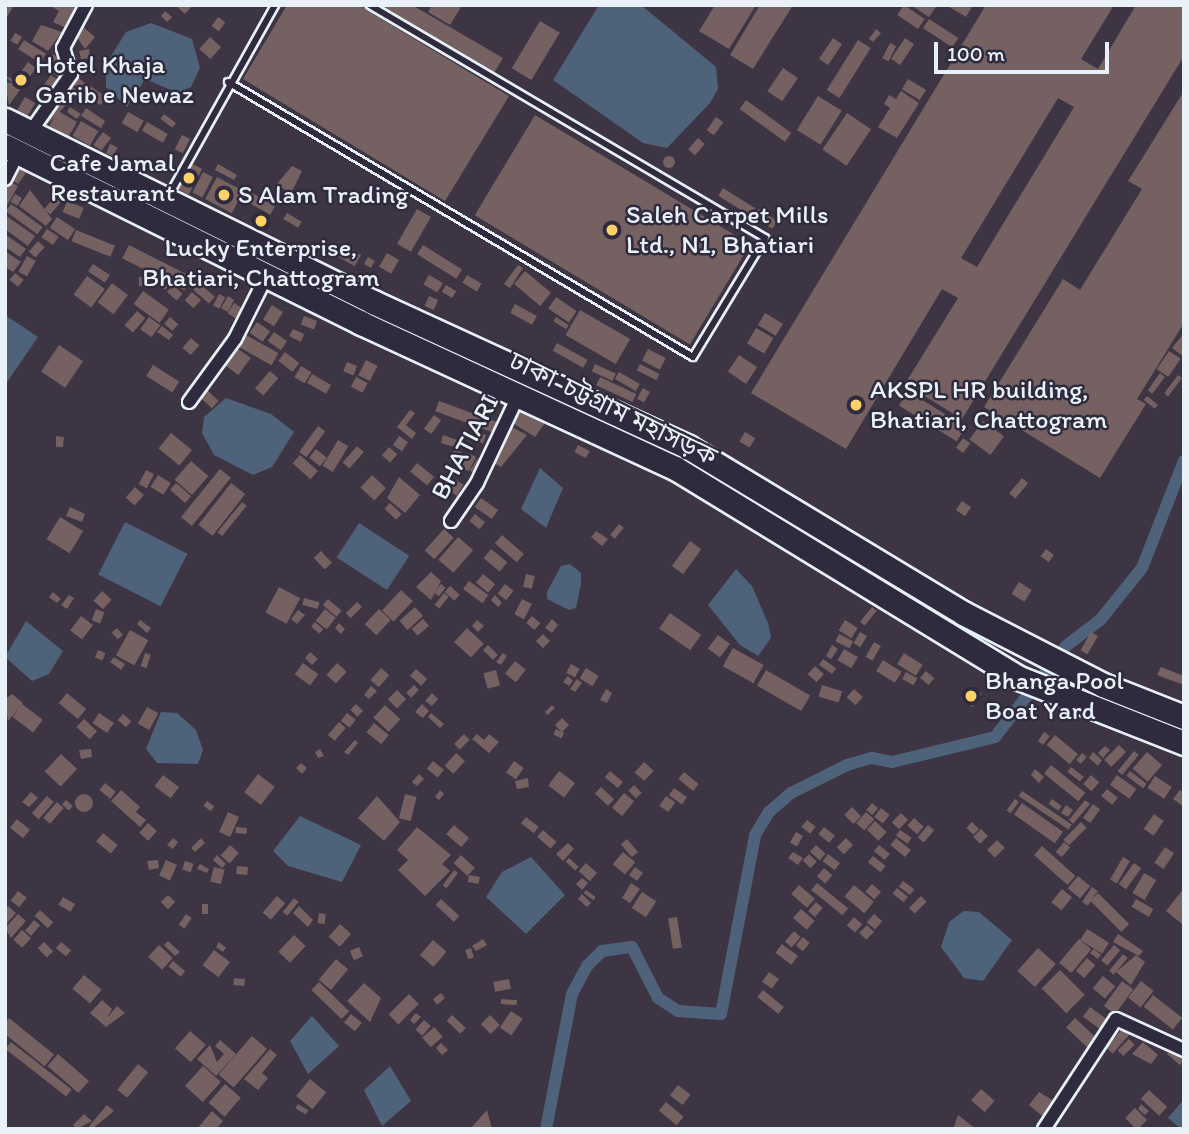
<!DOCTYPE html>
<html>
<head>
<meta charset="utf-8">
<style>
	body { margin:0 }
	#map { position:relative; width:1189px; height:1134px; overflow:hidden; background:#3d3544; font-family:Itim,"Noto Sans Bengali",sans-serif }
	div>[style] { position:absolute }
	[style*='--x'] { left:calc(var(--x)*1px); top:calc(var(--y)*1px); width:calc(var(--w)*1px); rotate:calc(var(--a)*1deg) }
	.water>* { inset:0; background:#4e6379; transform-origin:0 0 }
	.canal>* { height:12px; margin:-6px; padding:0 6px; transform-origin:6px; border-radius:6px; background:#4e6379 }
	.building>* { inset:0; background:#756162; transform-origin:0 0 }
	.round { border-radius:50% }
	.roads { filter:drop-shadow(2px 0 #e8f1f8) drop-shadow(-2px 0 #e8f1f8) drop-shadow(0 2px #e8f1f8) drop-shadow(0 -2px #e8f1f8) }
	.lane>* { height:6px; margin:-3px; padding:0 3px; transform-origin:3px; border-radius:3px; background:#2f2a3d }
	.street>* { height:12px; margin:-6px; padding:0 6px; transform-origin:6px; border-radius:6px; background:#2f2a3d }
	.highway>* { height:23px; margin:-11.5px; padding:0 11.5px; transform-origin:11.5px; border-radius:11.5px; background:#2f2a3d }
	.dots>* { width:19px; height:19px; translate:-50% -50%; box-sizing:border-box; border:4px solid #2f2a3d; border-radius:50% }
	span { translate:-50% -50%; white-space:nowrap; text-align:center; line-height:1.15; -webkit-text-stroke:5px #2f2a3d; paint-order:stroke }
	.poi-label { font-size:26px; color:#e8f1f8 }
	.left { translate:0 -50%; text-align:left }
	.right { translate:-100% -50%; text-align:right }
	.street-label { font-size:26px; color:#e8f1f8 }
	.frame { position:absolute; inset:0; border:7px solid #e8f1f8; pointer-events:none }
	.scale { position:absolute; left:934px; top:42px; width:175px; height:32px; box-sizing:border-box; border:4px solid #e8f1f8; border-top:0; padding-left:9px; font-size:21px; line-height:24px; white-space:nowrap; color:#e8f1f8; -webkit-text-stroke:5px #2f2a3d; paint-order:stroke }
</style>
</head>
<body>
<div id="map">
	<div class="water">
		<i style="clip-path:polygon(599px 5px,641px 5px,716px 67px,718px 89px,710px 103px,667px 148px,643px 143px,553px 80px)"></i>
		<i style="clip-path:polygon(151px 23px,192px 39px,200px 68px,191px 87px,178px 93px,145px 79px,127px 107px,106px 87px,106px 64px,126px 32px)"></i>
		<i style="clip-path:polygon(5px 315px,38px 337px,5px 385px)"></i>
		<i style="clip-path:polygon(226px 398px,271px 414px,294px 432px,272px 467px,253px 475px,214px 455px,202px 433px,204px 417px)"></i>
		<i style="clip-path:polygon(540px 468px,563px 488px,546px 528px,521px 509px)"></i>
		<i style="left:125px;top:522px;width:70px;height:59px;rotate:27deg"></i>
		<i style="left:359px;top:523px;width:60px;height:41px;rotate:33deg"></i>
		<i style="clip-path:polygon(570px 564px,581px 573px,581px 584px,576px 608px,569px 610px,547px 599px,547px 592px,561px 566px)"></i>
		<i style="clip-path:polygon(736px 569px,752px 586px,768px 623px,771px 638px,758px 656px,740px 645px,708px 605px)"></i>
		<i style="clip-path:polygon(26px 621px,63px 651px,49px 674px,32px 681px,5px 657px)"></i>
		<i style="clip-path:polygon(161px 712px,177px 713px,196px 730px,203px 750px,198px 764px,157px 763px,146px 749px)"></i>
		<i style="clip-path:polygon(300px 816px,361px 845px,342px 882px,288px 866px,273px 851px)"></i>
		<i style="clip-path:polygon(531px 857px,565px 895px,526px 934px,486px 897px,502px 872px)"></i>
		<i style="clip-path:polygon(964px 911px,979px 912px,1012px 940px,983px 981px,964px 978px,941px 947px,949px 922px)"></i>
		<i style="clip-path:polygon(312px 1016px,339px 1046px,308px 1074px,290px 1041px)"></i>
		<i style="clip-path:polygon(390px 1066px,411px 1101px,382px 1126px,364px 1090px)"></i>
		<i style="clip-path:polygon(1184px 1099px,1184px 1129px,1181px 1129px,1168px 1118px)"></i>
	</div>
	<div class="canal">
		<i style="--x:546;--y:1129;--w:137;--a:-79.1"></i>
		<i style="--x:572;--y:994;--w:32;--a:-62"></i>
		<i style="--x:587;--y:966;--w:21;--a:-45"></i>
		<i style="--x:602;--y:951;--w:30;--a:-8"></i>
		<i style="--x:632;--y:947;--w:57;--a:63"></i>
		<i style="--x:658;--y:998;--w:24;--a:33"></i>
		<i style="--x:678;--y:1011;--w:43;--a:4"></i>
		<i style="--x:721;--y:1014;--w:182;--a:-79.2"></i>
		<i style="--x:755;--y:835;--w:27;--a:-59"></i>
		<i style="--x:769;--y:812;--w:29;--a:-41"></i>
		<i style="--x:791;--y:793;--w:63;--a:-26.6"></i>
		<i style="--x:847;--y:765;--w:26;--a:-16"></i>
		<i style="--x:872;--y:758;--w:20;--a:11"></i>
		<i style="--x:892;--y:762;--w:106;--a:-13.6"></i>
		<i style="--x:995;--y:737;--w:115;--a:-52"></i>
		<i style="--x:1066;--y:646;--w:44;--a:-37.6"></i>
		<i style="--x:1101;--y:619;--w:65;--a:-51.2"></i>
		<i style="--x:1142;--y:568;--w:115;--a:-68.6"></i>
	</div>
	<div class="building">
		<i style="clip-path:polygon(9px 5px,14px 5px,5px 20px,5px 12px)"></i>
		<i style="clip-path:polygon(49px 5px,77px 7px,66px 28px,53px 22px,59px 11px)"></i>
		<i style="clip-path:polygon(175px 5px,193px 5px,185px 14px)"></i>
		<i style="clip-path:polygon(287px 5px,358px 5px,509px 96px,445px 201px,243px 79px)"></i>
		<i style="clip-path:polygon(377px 5px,412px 5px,503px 58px,494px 73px)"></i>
		<i style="clip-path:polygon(432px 5px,462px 5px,450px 25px,428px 12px)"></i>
		<i style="clip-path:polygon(715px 5px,756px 5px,729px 49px,699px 31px)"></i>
		<i style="clip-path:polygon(760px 5px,793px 5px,753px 69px,730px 55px)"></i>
		<i style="left:904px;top:5px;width:25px;height:12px;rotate:34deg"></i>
		<i style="clip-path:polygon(911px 5px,934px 5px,936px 7px,929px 17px)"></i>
		<i style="clip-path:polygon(946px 5px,973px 5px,966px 17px)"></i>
		<i style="clip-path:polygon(evenodd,986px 5px,1114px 5px,1081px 59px,1098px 69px,1136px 5px,1184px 5px,1184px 56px,962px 419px,905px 384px,958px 298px,942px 289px,846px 449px,751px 393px,986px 5px,1058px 98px,1074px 107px,977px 267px,961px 258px,1058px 98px)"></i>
		<i style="clip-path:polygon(165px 11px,172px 17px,167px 22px,161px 16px)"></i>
		<i style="left:218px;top:17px;width:9px;height:11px;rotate:36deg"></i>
		<i style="left:929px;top:19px;width:35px;height:11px;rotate:33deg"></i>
		<i style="left:540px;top:21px;width:23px;height:55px;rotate:31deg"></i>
		<i style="clip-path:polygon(41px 25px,62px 32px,48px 51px,32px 41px)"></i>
		<i style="clip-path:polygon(81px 25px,95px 37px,85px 49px,74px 33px)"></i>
		<i style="clip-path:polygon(876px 29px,881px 33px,873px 42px,869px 39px)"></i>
		<i style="left:15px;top:33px;width:8px;height:9px;rotate:30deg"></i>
		<i style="left:210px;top:37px;width:15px;height:16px;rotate:42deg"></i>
		<i style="left:833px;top:38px;width:11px;height:25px;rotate:34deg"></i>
		<i style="left:905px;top:38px;width:11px;height:25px;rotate:34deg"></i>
		<i style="left:24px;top:40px;width:26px;height:11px;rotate:32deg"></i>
		<i style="left:858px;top:40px;width:15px;height:59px;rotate:32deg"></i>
		<i style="left:890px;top:43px;width:7px;height:17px;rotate:27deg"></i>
		<i style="clip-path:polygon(89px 49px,90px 58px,81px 59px,79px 51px)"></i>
		<i style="left:53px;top:54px;width:12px;height:8px;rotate:35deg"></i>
		<i style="clip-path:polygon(28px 62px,36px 68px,9px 105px,5px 82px,12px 83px,5px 76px,15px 80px)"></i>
		<i style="left:48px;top:62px;width:19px;height:7px;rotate:32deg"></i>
		<i style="left:783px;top:68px;width:18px;height:28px;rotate:34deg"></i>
		<i style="left:51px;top:75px;width:9px;height:25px;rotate:36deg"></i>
		<i style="left:75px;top:75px;width:13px;height:8px;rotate:39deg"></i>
		<i style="left:908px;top:79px;width:21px;height:12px;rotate:31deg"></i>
		<i style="left:68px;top:83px;width:13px;height:14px;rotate:39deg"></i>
		<i style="left:89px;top:85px;width:21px;height:10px;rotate:35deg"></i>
		<i style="clip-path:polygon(901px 91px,919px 103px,897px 138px,878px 127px,890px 108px,884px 104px,889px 95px,896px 99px)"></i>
		<i style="clip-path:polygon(1184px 91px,1184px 323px,1137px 399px,1146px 404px,1100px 478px,984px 407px,1063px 279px,1080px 290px,1142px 189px,1128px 181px)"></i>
		<i style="clip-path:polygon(59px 96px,68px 103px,45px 127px,40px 125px)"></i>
		<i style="left:818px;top:96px;width:28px;height:40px;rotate:32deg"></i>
		<i style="left:25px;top:97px;width:12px;height:18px;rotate:31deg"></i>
		<i style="left:746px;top:100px;width:56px;height:11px;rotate:36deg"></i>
		<i style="clip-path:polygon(70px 107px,81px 114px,77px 119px,67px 112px)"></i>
		<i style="clip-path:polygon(86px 108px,105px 121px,101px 128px,81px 116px)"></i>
		<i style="left:58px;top:111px;width:22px;height:17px;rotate:30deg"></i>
		<i style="left:128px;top:112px;width:18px;height:13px;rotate:29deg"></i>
		<i style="left:847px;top:113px;width:29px;height:44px;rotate:34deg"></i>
		<i style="left:164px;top:114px;width:15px;height:6px;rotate:37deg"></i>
		<i style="left:535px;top:115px;width:251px;height:117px;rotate:31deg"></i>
		<i style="left:716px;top:117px;width:9px;height:16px;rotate:36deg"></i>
		<i style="left:81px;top:121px;width:20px;height:17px;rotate:30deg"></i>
		<i style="left:147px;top:122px;width:24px;height:10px;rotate:30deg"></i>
		<i style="left:103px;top:132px;width:10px;height:16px;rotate:37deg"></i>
		<i style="left:182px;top:135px;width:9px;height:16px;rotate:27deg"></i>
		<i style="left:698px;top:138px;width:9px;height:15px;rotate:41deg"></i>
		<i style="left:110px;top:144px;width:8px;height:10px;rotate:23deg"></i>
		<i class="round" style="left:663px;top:156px;width:12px;height:12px"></i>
		<i style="left:189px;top:162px;width:15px;height:29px;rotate:28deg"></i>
		<i style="clip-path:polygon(218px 164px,237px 175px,234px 180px,215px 170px)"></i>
		<i style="clip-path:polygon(292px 166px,302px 171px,291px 193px,276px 185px)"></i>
		<i style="clip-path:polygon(19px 168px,26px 173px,18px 184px,12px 180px)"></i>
		<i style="left:203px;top:172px;width:11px;height:23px;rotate:27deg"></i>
		<i style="left:217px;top:177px;width:30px;height:25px;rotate:28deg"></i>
		<i style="clip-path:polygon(9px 181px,18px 186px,5px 209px,5px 189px)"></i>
		<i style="left:723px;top:188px;width:38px;height:9px;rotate:32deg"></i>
		<i style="clip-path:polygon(30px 190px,52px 219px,46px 226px,19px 206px)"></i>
		<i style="left:248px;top:191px;width:31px;height:10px;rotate:29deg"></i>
		<i style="left:15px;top:194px;width:8px;height:9px;rotate:30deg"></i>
		<i style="left:57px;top:194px;width:8px;height:20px;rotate:40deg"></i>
		<i style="left:67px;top:201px;width:18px;height:12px;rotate:22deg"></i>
		<i style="left:11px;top:204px;width:39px;height:9px;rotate:36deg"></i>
		<i style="left:417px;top:209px;width:16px;height:40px;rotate:30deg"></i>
		<i style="left:759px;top:209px;width:22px;height:9px;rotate:34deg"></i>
		<i style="left:287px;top:213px;width:17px;height:7px;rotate:31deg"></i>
		<i style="clip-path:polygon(5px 215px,35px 236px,28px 246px,5px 229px)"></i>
		<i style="left:57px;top:217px;width:22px;height:13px;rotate:34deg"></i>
		<i style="left:47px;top:229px;width:14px;height:10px;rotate:34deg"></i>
		<i style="left:76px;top:230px;width:42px;height:12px;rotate:22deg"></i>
		<i style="clip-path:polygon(5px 234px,26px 249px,20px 257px,5px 247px)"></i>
		<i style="left:38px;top:241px;width:9px;height:14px;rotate:41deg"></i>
		<i style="left:342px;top:244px;width:22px;height:13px;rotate:30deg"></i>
		<i style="left:129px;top:245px;width:70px;height:15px;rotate:27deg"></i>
		<i style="left:423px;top:245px;width:46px;height:11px;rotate:32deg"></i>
		<i style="clip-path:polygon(5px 251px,21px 262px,13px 272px,5px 267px)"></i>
		<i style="left:387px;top:253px;width:14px;height:16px;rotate:30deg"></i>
		<i style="left:27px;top:256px;width:10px;height:18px;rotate:29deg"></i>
		<i style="left:368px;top:257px;width:8px;height:8px;rotate:30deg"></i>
		<i style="left:93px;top:264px;width:20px;height:9px;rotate:33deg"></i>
		<i style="clip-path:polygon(518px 265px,523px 268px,510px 288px,504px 284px)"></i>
		<i style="left:525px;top:271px;width:34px;height:17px;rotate:40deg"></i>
		<i style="left:15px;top:273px;width:11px;height:9px;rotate:38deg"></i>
		<i style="left:429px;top:275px;width:16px;height:11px;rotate:30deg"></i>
		<i style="left:467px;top:275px;width:17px;height:9px;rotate:31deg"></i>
		<i style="left:87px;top:276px;width:22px;height:23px;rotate:36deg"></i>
		<i style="left:139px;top:277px;width:16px;height:9px"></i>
		<i style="left:161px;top:279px;width:10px;height:6px;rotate:37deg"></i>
		<i style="left:112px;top:283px;width:20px;height:24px;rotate:37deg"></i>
		<i style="left:199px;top:283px;width:21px;height:9px;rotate:41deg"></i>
		<i style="left:173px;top:285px;width:13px;height:9px;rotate:42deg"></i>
		<i style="left:446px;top:285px;width:12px;height:8px;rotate:31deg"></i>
		<i style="left:143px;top:291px;width:32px;height:16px;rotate:36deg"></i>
		<i style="left:192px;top:292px;width:12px;height:11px;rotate:42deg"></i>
		<i style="left:219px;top:294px;width:7px;height:13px;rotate:27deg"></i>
		<i style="clip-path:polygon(228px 296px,234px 300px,228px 312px,221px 308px)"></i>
		<i style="left:429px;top:296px;width:10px;height:11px;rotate:24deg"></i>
		<i style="left:556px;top:297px;width:25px;height:14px;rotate:34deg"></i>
		<i style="left:234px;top:303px;width:15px;height:12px;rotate:32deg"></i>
		<i style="left:515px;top:304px;width:25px;height:10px;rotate:29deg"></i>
		<i style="left:272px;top:305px;width:13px;height:17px;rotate:32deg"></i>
		<i style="left:580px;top:310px;width:58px;height:29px;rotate:30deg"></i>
		<i style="left:137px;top:311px;width:11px;height:19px;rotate:41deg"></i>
		<i style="left:765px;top:313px;width:21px;height:14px;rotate:31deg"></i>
		<i style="left:304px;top:316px;width:14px;height:9px;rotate:21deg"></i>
		<i style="left:149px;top:317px;width:14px;height:15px;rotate:36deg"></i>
		<i style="left:170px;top:317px;width:11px;height:9px;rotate:41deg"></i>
		<i style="left:556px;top:317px;width:15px;height:5px;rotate:32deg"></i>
		<i style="left:257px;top:322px;width:16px;height:13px;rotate:35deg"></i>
		<i style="clip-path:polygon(162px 326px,173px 335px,169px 340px,157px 332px)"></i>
		<i style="left:756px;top:328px;width:20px;height:18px;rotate:30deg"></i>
		<i style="clip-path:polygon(293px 329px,304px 334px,301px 342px,289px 336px)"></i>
		<i style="left:274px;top:332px;width:16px;height:11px;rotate:35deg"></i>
		<i style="clip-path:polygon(1184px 333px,1184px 357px,1172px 348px)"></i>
		<i style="left:246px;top:335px;width:37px;height:14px;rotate:29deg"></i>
		<i style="left:191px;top:338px;width:11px;height:13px;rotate:41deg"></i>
		<i style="left:557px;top:343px;width:35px;height:9px;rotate:29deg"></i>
		<i style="left:59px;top:345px;width:29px;height:32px;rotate:34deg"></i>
		<i style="left:237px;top:348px;width:17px;height:21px;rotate:36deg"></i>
		<i style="left:648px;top:349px;width:20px;height:13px;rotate:27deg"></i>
		<i style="left:1169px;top:351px;width:14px;height:22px;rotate:34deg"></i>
		<i style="left:285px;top:352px;width:18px;height:11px;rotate:38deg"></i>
		<i style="left:739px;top:355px;width:22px;height:20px;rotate:34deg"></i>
		<i style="left:366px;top:360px;width:13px;height:17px;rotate:27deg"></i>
		<i style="left:347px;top:362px;width:11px;height:10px;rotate:22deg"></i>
		<i style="left:595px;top:364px;width:23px;height:8px;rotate:25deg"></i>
		<i style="left:640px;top:364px;width:22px;height:7px;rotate:27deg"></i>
		<i style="left:153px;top:365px;width:31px;height:13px;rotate:32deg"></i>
		<i style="left:301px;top:366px;width:12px;height:13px;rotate:31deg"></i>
		<i style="left:270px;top:371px;width:11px;height:23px;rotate:41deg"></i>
		<i style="left:619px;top:372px;width:24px;height:8px;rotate:30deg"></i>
		<i style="clip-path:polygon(1160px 373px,1165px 377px,1152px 394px,1148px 390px)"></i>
		<i style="left:312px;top:374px;width:22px;height:10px;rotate:30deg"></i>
		<i style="left:1178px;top:375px;width:5px;height:23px;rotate:37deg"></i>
		<i style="left:356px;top:377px;width:13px;height:11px;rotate:27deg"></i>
		<i style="left:600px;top:377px;width:40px;height:9px;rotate:25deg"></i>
		<i style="left:643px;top:388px;width:8px;height:12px;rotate:30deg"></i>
		<i style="left:207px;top:390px;width:16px;height:10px;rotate:43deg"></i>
		<i style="left:908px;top:391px;width:68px;height:17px;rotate:32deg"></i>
		<i style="left:1147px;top:396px;width:14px;height:5px;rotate:39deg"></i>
		<i style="left:439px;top:401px;width:63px;height:11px;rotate:20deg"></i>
		<i style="clip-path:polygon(519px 406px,547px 420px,535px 437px,511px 422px)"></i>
		<i style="clip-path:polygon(410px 410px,415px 413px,406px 425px,416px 433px,412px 439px,397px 427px)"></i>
		<i style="left:434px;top:415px;width:9px;height:17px;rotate:36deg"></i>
		<i style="left:983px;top:421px;width:26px;height:23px;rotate:36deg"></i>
		<i style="left:318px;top:426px;width:9px;height:32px;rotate:36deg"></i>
		<i style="clip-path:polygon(510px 426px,527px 435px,501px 467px,490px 461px)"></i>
		<i style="left:472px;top:430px;width:15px;height:9px;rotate:20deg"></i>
		<i style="left:745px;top:432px;width:12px;height:11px;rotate:31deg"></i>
		<i style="left:171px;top:433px;width:27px;height:20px;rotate:39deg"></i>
		<i style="clip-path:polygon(443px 435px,457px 440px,454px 447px,441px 443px)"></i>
		<i style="clip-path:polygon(56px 436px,64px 437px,63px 447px,56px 447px)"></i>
		<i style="left:399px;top:436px;width:11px;height:11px;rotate:34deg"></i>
		<i style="left:963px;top:438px;width:9px;height:12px;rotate:36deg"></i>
		<i style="left:338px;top:440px;width:12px;height:30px;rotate:31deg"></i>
		<i style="left:578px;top:445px;width:13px;height:8px;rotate:27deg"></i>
		<i style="left:357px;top:446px;width:9px;height:22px;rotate:41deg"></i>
		<i style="left:389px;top:447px;width:11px;height:11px;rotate:41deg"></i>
		<i style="left:316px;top:449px;width:14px;height:11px;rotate:39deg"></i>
		<i style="left:455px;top:449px;width:10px;height:13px;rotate:29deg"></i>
		<i style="left:468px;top:453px;width:9px;height:16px;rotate:27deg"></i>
		<i style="left:300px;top:455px;width:24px;height:11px;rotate:42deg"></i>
		<i style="left:478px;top:458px;width:7px;height:15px;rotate:34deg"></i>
		<i style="left:191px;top:461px;width:23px;height:25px;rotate:41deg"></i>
		<i style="left:417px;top:463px;width:22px;height:11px;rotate:39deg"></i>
		<i style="left:447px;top:464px;width:17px;height:7px;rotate:21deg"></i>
		<i style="left:220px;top:469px;width:14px;height:62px;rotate:39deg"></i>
		<i style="left:146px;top:470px;width:9px;height:16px;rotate:27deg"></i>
		<i style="left:158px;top:475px;width:15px;height:14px;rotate:32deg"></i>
		<i style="left:372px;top:475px;width:19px;height:17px;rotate:43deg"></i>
		<i style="clip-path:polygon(399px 477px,420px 495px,405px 513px,387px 498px)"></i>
		<i style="left:1022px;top:478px;width:8px;height:20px;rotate:40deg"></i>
		<i style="left:456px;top:480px;width:9px;height:13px;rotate:32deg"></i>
		<i style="left:176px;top:483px;width:20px;height:9px;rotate:41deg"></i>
		<i style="left:231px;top:483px;width:18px;height:53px;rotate:38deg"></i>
		<i style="left:135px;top:487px;width:12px;height:14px;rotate:42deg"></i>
		<i style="left:481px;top:498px;width:21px;height:11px;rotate:35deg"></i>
		<i style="left:962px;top:501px;width:11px;height:11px;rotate:34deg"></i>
		<i style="left:242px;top:502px;width:6px;height:39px;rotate:39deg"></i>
		<i style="left:390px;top:503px;width:16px;height:8px;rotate:43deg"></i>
		<i style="clip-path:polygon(70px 507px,85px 514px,82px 522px,66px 516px)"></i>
		<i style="left:475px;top:514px;width:13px;height:9px;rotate:39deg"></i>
		<i style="left:60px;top:517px;width:27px;height:26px;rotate:31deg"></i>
		<i style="left:619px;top:524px;width:6px;height:14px;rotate:39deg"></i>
		<i style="left:444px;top:529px;width:13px;height:29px;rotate:42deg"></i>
		<i style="clip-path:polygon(596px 531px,608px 539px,602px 546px,591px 537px)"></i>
		<i style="left:502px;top:535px;width:29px;height:11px;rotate:41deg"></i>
		<i style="left:458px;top:537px;width:20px;height:30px;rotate:41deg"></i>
		<i style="left:690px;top:541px;width:14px;height:31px;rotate:36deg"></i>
		<i style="left:491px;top:549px;width:21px;height:12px;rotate:39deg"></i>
		<i style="left:1046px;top:549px;width:10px;height:9px;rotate:37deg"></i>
		<i style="left:321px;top:551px;width:16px;height:10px;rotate:47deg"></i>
		<i style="clip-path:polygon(431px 572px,441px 581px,431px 600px,416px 587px)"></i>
		<i style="left:483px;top:574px;width:16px;height:11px;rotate:40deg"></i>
		<i style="left:526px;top:574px;width:9px;height:13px;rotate:13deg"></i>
		<i style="left:469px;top:581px;width:24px;height:10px;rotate:36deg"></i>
		<i style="left:1019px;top:582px;width:15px;height:14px;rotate:32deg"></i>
		<i style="left:441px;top:584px;width:6px;height:11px;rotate:39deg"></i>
		<i style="left:505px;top:584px;width:11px;height:12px;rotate:38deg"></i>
		<i style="left:450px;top:586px;width:13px;height:8px;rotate:42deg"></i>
		<i style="left:279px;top:587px;width:24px;height:29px;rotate:28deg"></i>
		<i style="left:401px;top:590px;width:16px;height:28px;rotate:43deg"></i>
		<i style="left:102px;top:591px;width:13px;height:13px;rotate:42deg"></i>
		<i style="clip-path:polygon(53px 592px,61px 599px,57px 603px,49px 597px)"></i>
		<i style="left:444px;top:593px;width:6px;height:15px;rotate:39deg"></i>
		<i style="clip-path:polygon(69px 595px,74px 598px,67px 609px,61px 605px)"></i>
		<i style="clip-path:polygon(495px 595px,502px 603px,498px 607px,491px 600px)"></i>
		<i style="left:304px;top:598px;width:16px;height:7px;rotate:15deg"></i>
		<i style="left:328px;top:599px;width:18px;height:8px;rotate:41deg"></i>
		<i style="left:522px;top:599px;width:11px;height:17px;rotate:27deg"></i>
		<i style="left:357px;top:602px;width:7px;height:16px;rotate:45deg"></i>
		<i style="left:415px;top:607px;width:12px;height:21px;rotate:48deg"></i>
		<i style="left:872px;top:607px;width:6px;height:19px;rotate:39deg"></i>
		<i style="left:96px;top:609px;width:9px;height:12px;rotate:21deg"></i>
		<i style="left:325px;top:609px;width:14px;height:15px;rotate:39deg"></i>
		<i style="left:379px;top:609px;width:16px;height:21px;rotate:43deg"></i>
		<i style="clip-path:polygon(298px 610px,305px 615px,297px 624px,291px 619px)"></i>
		<i style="left:670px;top:613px;width:38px;height:19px;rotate:35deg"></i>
		<i style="left:81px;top:616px;width:15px;height:18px;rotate:37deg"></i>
		<i style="left:532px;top:616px;width:11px;height:9px;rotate:41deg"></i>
		<i style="left:423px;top:619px;width:9px;height:15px;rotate:49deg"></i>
		<i style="clip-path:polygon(552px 619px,558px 625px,552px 633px,545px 628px)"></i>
		<i style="clip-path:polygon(140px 620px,151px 628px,147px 633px,137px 624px)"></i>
		<i style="clip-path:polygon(477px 620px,484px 626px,478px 632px,472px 626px)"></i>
		<i style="left:845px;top:620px;width:15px;height:12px;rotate:32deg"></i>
		<i style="left:315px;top:622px;width:11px;height:6px;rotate:41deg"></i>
		<i style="clip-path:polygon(339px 623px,345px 629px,341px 634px,335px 628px)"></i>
		<i style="left:117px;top:628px;width:9px;height:7px;rotate:49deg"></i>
		<i style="left:467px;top:628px;width:23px;height:19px;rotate:43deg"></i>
		<i style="left:130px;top:630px;width:21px;height:29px;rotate:29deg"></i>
		<i style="left:860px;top:632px;width:8px;height:13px;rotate:30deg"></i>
		<i style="left:1091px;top:632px;width:8px;height:21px;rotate:30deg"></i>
		<i style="left:543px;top:634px;width:10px;height:10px;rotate:45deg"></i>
		<i style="left:839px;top:634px;width:16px;height:8px;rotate:27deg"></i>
		<i style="left:718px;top:635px;width:15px;height:17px;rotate:37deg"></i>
		<i style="left:874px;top:642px;width:8px;height:17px;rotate:30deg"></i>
		<i style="left:488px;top:645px;width:14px;height:7px;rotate:45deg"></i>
		<i style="clip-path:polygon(832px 645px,838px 649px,831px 659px,826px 656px)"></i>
		<i style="left:733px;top:648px;width:35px;height:21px;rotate:29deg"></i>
		<i style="left:844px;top:649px;width:16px;height:13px;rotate:30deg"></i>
		<i style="left:98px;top:650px;width:8px;height:8px;rotate:23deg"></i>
		<i style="clip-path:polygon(310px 652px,318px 659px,312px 665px,305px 658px)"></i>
		<i style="left:145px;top:653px;width:6px;height:14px;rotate:18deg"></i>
		<i style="clip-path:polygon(503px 653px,507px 656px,501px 665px,496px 662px)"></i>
		<i style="left:904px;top:653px;width:22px;height:13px;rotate:32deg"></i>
		<i style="clip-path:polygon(114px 657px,125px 664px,121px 670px,110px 662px)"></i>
		<i style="left:823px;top:659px;width:16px;height:7px;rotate:35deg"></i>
		<i style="left:883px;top:660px;width:22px;height:13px;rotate:32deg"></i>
		<i style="left:515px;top:661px;width:14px;height:16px;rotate:39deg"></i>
		<i style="left:303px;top:663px;width:19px;height:14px;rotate:36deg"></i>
		<i style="left:337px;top:663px;width:13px;height:16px;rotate:42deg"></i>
		<i style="left:571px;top:664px;width:10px;height:10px;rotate:29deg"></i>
		<i style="left:815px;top:666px;width:12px;height:11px;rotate:42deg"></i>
		<i style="clip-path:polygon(1161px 667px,1184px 676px,1184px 685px,1157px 675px)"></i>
		<i style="left:381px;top:668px;width:11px;height:16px;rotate:41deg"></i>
		<i style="left:586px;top:668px;width:15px;height:12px;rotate:32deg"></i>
		<i style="left:416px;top:669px;width:15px;height:9px;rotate:42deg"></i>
		<i style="left:496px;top:670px;width:16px;height:13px;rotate:75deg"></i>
		<i style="left:766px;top:670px;width:51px;height:18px;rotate:30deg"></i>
		<i style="left:926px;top:671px;width:11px;height:9px;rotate:41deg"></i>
		<i style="left:906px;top:672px;width:13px;height:8px;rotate:29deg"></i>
		<i style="clip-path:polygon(568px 676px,573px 681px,569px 686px,563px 682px)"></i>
		<i style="clip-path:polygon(577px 679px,582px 683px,575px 692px,570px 689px)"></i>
		<i style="left:414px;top:685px;width:7px;height:11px;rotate:45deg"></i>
		<i style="left:822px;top:685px;width:21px;height:12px;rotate:17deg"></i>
		<i style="clip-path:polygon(371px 686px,377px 691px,369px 699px,364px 695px)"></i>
		<i style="left:970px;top:686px;width:14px;height:16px;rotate:34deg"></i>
		<i style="clip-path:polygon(606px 689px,612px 693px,607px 703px,600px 700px)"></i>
		<i style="left:854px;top:689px;width:12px;height:11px;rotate:42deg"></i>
		<i style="left:397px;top:690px;width:13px;height:13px;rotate:45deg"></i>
		<i style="left:67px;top:693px;width:25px;height:13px;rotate:40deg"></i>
		<i style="clip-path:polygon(432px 693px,438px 699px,432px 706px,425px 701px)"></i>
		<i style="clip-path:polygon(12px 694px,23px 703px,8px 721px,5px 699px)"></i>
		<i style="left:22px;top:704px;width:26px;height:16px;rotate:37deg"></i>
		<i style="left:356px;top:704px;width:10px;height:8px;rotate:45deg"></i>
		<i style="clip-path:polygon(422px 704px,429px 711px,423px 718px,415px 712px)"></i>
		<i style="left:385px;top:705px;width:21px;height:17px;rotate:43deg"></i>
		<i style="left:552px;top:705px;width:4px;height:10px;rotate:45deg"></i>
		<i style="left:147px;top:707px;width:13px;height:19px;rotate:29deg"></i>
		<i style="left:99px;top:713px;width:18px;height:12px;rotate:34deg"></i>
		<i style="left:347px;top:713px;width:11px;height:10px;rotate:38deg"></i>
		<i style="clip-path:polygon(431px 713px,444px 724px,440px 728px,428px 717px)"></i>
		<i style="left:123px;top:714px;width:11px;height:8px;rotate:41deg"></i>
		<i style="left:562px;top:718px;width:10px;height:10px;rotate:45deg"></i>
		<i style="left:84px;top:719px;width:18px;height:11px;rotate:43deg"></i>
		<i style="left:339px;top:722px;width:9px;height:17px;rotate:41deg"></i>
		<i style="left:374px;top:723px;width:19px;height:12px;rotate:39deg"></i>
		<i style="left:556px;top:729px;width:9px;height:6px;rotate:27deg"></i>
		<i style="clip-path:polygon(1044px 732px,1050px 736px,1043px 745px,1038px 741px)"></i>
		<i style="left:464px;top:734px;width:8px;height:14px;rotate:45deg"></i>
		<i style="clip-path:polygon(477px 734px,484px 740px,489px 734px,499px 742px,489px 753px,472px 739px)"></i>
		<i style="left:1055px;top:735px;width:30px;height:13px;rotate:40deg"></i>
		<i style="clip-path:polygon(355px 740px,358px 743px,348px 755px,344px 752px)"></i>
		<i style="left:1119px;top:745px;width:10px;height:21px;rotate:45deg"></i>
		<i style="clip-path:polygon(1105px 746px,1110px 750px,1103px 758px,1098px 753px)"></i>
		<i style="clip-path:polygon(91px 749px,92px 757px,81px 759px,79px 750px)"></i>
		<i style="clip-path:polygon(320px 749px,324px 756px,318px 758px,315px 752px)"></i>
		<i style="left:1134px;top:751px;width:6px;height:26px;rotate:39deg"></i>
		<i style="clip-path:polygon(1093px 752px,1102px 760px,1098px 766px,1089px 758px)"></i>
		<i style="left:1147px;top:752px;width:20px;height:22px;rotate:41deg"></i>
		<i style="left:456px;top:753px;width:12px;height:17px;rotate:42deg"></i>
		<i style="left:1082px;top:753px;width:6px;height:9px;rotate:39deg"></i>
		<i style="left:61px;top:754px;width:22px;height:24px;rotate:43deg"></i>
		<i style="left:433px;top:761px;width:14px;height:10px;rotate:39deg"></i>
		<i style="left:514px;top:761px;width:12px;height:14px;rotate:35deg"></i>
		<i style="left:644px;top:762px;width:13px;height:14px;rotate:42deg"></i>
		<i style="clip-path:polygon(301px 763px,307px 768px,302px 774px,296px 768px)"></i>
		<i style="left:1051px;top:765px;width:44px;height:11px;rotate:39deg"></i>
		<i style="left:1071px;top:767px;width:16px;height:6px;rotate:38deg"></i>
		<i style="clip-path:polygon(1035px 769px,1044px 777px,1039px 783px,1031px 775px)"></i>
		<i style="left:559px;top:771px;width:20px;height:18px;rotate:37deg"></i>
		<i style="left:610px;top:771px;width:17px;height:8px;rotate:40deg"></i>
		<i style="left:1130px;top:771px;width:21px;height:6px;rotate:37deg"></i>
		<i style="left:684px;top:772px;width:19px;height:9px;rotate:39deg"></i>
		<i style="left:258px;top:774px;width:21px;height:23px;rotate:37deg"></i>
		<i style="clip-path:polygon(419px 774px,424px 779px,417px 786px,412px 782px)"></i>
		<i style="left:163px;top:775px;width:20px;height:14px;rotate:37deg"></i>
		<i style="left:1091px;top:775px;width:11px;height:12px;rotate:41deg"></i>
		<i style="left:1117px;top:775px;width:24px;height:12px;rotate:36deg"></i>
		<i style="left:1155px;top:776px;width:20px;height:14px;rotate:33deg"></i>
		<i style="clip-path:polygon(528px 778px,529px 787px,517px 789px,515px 781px)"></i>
		<i style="left:105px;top:783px;width:14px;height:9px;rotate:39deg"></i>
		<i style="left:634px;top:785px;width:11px;height:8px;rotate:45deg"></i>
		<i style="left:601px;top:787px;width:18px;height:9px;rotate:43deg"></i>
		<i style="left:674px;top:788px;width:16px;height:9px;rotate:35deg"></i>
		<i style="left:1107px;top:789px;width:14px;height:9px;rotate:39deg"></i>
		<i style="clip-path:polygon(121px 790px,140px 807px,136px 812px,146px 820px,140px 827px,111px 801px)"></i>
		<i style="clip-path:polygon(440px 790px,444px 794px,439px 800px,435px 797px)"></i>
		<i style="clip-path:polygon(1180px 790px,1184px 793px,1184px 807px,1173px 799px)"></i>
		<i style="left:1022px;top:791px;width:60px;height:6px;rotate:34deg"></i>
		<i style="clip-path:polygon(31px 792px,38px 798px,29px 807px,22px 802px)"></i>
		<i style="left:624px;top:793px;width:13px;height:19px;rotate:39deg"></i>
		<i class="round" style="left:75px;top:794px;width:18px;height:18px"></i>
		<i style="left:405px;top:794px;width:12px;height:25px;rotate:14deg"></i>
		<i style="left:47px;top:796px;width:9px;height:23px;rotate:41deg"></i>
		<i style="clip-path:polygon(377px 796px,400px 822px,384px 841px,358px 818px)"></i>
		<i style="left:666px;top:796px;width:11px;height:12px;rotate:34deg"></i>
		<i style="left:1015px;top:799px;width:5px;height:14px;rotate:37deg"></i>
		<i style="left:1052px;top:799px;width:12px;height:6px;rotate:35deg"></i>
		<i style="left:66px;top:800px;width:9px;height:6px;rotate:41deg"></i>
		<i style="clip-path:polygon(1085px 800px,1090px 804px,1073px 824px,1069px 820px)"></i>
		<i style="left:207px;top:801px;width:9px;height:6px;rotate:36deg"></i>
		<i style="left:57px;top:802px;width:9px;height:21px;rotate:41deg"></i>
		<i style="left:872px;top:803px;width:8px;height:9px;rotate:40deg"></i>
		<i style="left:1022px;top:803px;width:50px;height:14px;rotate:35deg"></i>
		<i style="left:1093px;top:804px;width:9px;height:17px;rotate:36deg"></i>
		<i style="clip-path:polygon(1066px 805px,1073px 810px,1068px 817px,1061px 813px)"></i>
		<i style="left:852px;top:807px;width:13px;height:11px;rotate:45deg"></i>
		<i style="left:881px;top:808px;width:11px;height:11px;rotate:38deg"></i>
		<i style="left:228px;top:812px;width:12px;height:22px;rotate:24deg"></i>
		<i style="left:866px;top:812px;width:11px;height:15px;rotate:41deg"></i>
		<i style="left:901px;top:813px;width:10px;height:13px;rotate:45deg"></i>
		<i style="left:1154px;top:814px;width:12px;height:18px;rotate:35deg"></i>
		<i style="left:526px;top:817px;width:16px;height:8px;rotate:38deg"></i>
		<i style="left:914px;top:818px;width:13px;height:10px;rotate:42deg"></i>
		<i style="left:17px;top:819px;width:17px;height:11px;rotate:40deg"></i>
		<i style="left:807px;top:820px;width:11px;height:9px;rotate:38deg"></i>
		<i style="left:875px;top:821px;width:16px;height:12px;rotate:43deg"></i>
		<i style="left:972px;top:822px;width:10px;height:8px;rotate:45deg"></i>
		<i style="left:1081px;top:822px;width:8px;height:25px;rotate:45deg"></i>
		<i style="left:148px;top:823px;width:12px;height:13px;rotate:42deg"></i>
		<i style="left:454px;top:825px;width:20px;height:12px;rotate:41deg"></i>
		<i style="left:928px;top:825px;width:8px;height:16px;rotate:40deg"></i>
		<i style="left:236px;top:827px;width:11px;height:6px;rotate:5deg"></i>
		<i style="clip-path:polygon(417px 827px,451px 855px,442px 864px,450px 871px,425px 896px,398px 870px,408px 860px,397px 850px)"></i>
		<i style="left:824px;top:827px;width:14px;height:9px;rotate:39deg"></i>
		<i style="left:981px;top:829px;width:10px;height:11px;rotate:45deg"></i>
		<i style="left:543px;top:830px;width:18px;height:9px;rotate:41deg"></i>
		<i style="left:900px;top:830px;width:14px;height:7px;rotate:34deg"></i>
		<i style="left:796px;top:832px;width:8px;height:12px;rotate:30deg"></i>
		<i style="left:103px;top:833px;width:19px;height:11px;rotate:39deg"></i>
		<i style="clip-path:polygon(173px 838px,178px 842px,173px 849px,167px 845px)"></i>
		<i style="clip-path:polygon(201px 838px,205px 843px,195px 852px,191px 848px)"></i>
		<i style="left:846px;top:838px;width:10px;height:13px;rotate:45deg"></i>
		<i style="left:896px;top:838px;width:19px;height:9px;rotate:39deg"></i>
		<i style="left:627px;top:839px;width:17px;height:8px;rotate:50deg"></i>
		<i style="left:997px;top:840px;width:11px;height:14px;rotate:45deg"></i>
		<i style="left:1064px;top:842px;width:8px;height:13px;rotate:40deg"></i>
		<i style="clip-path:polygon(568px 843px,574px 849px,563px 861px,556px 854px)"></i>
		<i style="left:230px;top:845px;width:12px;height:14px;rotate:42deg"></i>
		<i style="left:816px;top:845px;width:13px;height:9px;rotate:42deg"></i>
		<i style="left:879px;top:845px;width:14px;height:8px;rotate:39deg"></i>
		<i style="left:1042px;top:846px;width:45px;height:12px;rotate:42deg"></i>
		<i style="left:1165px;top:847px;width:11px;height:19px;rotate:34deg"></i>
		<i style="left:623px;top:852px;width:16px;height:16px;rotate:40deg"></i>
		<i style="clip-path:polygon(793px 852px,803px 858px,798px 865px,788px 858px)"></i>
		<i style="left:809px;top:854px;width:11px;height:9px;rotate:45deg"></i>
		<i style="left:828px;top:854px;width:15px;height:9px;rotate:37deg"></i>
		<i style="clip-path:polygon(217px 855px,226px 864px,222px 868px,213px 860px)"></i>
		<i style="left:461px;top:855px;width:19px;height:11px;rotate:43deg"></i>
		<i style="left:873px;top:856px;width:16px;height:8px;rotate:38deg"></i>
		<i style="left:1123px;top:857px;width:8px;height:26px;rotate:30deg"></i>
		<i style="left:569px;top:858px;width:13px;height:5px;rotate:42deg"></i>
		<i style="clip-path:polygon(158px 860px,159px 868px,149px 870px,147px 861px)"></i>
		<i style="left:166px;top:860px;width:12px;height:17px;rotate:24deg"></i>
		<i style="left:185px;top:861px;width:9px;height:9px;rotate:18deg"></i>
		<i style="left:586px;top:863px;width:15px;height:11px;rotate:42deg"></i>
		<i style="left:1134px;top:863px;width:9px;height:26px;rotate:36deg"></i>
		<i style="clip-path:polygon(200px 864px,209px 869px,207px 873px,197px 869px)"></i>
		<i style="left:237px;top:866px;width:11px;height:8px;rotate:5deg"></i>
		<i style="left:214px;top:867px;width:11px;height:15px;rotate:15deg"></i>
		<i style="left:635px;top:867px;width:10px;height:10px;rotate:37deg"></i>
		<i style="left:824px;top:868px;width:11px;height:11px;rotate:41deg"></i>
		<i style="left:454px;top:870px;width:5px;height:19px;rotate:37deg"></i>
		<i style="left:1144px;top:873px;width:14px;height:23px;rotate:30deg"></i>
		<i style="left:469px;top:875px;width:11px;height:7px;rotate:10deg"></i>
		<i style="left:1078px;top:876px;width:16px;height:16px;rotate:40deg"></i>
		<i style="clip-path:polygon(582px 878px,588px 883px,582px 890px,576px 884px)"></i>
		<i style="left:903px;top:881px;width:14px;height:7px;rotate:36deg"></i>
		<i style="clip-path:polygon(631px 883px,640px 889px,630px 903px,622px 898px)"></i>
		<i style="left:817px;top:883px;width:40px;height:9px;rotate:39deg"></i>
		<i style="left:872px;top:884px;width:12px;height:10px;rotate:42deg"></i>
		<i style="left:799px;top:885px;width:21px;height:12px;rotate:41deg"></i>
		<i style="left:854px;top:885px;width:26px;height:15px;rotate:40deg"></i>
		<i style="left:1092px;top:887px;width:7px;height:18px;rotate:34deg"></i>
		<i style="left:897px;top:888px;width:14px;height:7px;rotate:39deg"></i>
		<i style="clip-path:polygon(1184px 888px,1184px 922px,1182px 924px,1166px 911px)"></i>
		<i style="left:1062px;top:889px;width:13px;height:17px;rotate:39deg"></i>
		<i style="left:586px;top:890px;width:12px;height:4px;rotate:35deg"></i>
		<i style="left:18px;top:891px;width:11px;height:12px;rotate:38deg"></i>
		<i style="left:642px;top:892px;width:17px;height:19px;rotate:33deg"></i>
		<i style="left:1098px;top:893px;width:44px;height:11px;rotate:45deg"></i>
		<i style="clip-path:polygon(582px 894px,591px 903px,587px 907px,578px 899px)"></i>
		<i style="left:168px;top:895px;width:10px;height:10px;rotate:45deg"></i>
		<i style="left:277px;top:896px;width:11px;height:22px;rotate:41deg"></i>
		<i style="left:921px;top:896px;width:8px;height:17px;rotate:45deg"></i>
		<i style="left:63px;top:897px;width:14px;height:9px;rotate:30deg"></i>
		<i style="left:294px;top:898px;width:6px;height:18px;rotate:39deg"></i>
		<i style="left:441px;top:899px;width:25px;height:8px;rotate:43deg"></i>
		<i style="left:1136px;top:899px;width:20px;height:9px;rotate:30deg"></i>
		<i style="left:816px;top:902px;width:9px;height:12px;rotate:41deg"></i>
		<i style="left:202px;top:904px;width:6px;height:10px"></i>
		<i style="clip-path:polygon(8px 906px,16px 913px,7px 923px,5px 909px)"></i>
		<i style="clip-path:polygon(299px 906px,313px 920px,308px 927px,293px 913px)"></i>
		<i style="left:801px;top:909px;width:18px;height:12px;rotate:41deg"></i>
		<i style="left:40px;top:910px;width:18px;height:8px;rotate:43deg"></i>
		<i style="left:319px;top:913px;width:7px;height:10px;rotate:8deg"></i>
		<i style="clip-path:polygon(18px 914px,26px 921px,11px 938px,5px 928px)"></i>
		<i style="left:186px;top:914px;width:7px;height:13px;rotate:34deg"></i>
		<i style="left:874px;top:914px;width:11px;height:11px;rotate:41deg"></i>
		<i style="left:677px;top:917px;width:31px;height:9px;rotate:81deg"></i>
		<i style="left:854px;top:917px;width:11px;height:11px;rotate:41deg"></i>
		<i style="left:34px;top:920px;width:8px;height:14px;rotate:40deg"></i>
		<i style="left:340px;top:924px;width:15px;height:17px;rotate:42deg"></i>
		<i style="left:867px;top:925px;width:10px;height:11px;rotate:45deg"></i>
		<i style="left:1087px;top:929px;width:26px;height:13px;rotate:32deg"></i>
		<i style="left:22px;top:930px;width:12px;height:13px;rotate:42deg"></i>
		<i style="left:794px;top:931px;width:9px;height:14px;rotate:41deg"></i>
		<i style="clip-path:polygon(1118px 934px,1143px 951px,1139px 956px,1113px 942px)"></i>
		<i style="left:294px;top:935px;width:16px;height:23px;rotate:43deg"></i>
		<i style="left:803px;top:937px;width:9px;height:11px;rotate:41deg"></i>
		<i style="clip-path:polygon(483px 939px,487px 945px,476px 951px,472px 946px)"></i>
		<i style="left:1079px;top:939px;width:16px;height:31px;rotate:40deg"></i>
		<i style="left:433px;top:940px;width:18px;height:20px;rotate:41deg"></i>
		<i style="clip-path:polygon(168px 941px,180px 952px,175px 956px,164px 945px)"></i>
		<i style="left:44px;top:942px;width:13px;height:9px;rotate:45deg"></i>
		<i style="left:61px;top:942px;width:13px;height:8px;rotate:39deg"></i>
		<i style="clip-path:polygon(219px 942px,226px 948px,223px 952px,216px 947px)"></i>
		<i style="left:782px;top:944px;width:20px;height:11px;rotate:37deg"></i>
		<i style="left:159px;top:945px;width:19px;height:16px;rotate:43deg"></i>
		<i style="left:1114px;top:945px;width:8px;height:20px;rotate:40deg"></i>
		<i style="left:359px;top:947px;width:10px;height:10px;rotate:66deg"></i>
		<i style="left:471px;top:948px;width:10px;height:6px;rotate:73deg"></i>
		<i style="left:1038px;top:948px;width:24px;height:31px;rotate:42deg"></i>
		<i style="clip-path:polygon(1094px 949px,1101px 955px,1098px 959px,1090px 953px)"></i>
		<i style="left:214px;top:950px;width:20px;height:19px;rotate:37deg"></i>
		<i style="left:1123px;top:954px;width:6px;height:22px;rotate:39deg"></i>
		<i style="clip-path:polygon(1136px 955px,1145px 962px,1131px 985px,1116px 972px)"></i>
		<i style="left:1087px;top:958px;width:11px;height:17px;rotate:41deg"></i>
		<i style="left:336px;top:959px;width:16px;height:27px;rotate:40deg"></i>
		<i style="left:173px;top:961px;width:16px;height:7px;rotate:40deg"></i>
		<i style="left:1060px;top:970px;width:35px;height:26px;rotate:45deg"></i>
		<i style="left:769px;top:972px;width:12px;height:12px;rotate:35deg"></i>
		<i style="left:84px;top:975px;width:23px;height:18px;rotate:40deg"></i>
		<i style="left:1103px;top:976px;width:16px;height:16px;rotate:40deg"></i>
		<i style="left:234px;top:978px;width:11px;height:7px;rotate:5deg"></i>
		<i style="left:509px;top:979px;width:10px;height:16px;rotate:79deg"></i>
		<i style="left:1122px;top:981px;width:14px;height:31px;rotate:36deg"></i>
		<i style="left:1141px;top:981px;width:16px;height:21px;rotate:38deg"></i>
		<i style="left:319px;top:982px;width:42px;height:11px;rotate:44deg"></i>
		<i style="clip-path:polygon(364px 983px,381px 998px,370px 1022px,347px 1001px)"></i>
		<i style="left:763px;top:990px;width:27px;height:9px;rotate:39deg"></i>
		<i style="clip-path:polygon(441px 993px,445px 998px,437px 1005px,433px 999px)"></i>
		<i style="left:409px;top:994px;width:14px;height:29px;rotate:45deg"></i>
		<i style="left:1153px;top:995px;width:37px;height:15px;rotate:38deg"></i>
		<i style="left:501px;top:999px;width:16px;height:5px;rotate:4deg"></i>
		<i style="clip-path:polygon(102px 1000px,112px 1009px,107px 1018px,117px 1006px,125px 1013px,106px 1027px,90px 1013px)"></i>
		<i style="left:1090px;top:1007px;width:27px;height:12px;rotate:36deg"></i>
		<i style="left:511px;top:1011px;width:14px;height:20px;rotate:34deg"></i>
		<i style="clip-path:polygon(416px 1013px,421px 1017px,414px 1024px,410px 1020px)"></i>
		<i style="left:351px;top:1014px;width:14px;height:11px;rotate:39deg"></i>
		<i style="left:452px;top:1015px;width:19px;height:8px;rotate:43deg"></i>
		<i style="left:490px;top:1015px;width:14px;height:13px;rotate:45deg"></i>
		<i style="left:9px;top:1018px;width:58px;height:15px;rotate:39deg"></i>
		<i style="left:1075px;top:1018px;width:33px;height:13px;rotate:43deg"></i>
		<i style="left:424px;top:1020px;width:9px;height:13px;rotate:41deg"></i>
		<i style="left:434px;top:1027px;width:13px;height:16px;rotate:48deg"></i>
		<i style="left:1123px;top:1028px;width:9px;height:26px;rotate:41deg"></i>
		<i style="left:190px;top:1031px;width:21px;height:23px;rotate:41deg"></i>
		<i style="left:252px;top:1036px;width:20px;height:51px;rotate:41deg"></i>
		<i style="left:1129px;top:1039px;width:8px;height:16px;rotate:45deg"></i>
		<i style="clip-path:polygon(220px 1040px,236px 1054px,216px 1076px,197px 1059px,210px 1045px,217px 1062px,224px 1054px,215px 1046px)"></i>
		<i style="left:11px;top:1042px;width:77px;height:9px;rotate:38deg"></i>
		<i style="clip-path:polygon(1143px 1042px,1158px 1055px,1151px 1064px,1132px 1054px)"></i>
		<i style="clip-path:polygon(441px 1043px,448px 1050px,442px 1055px,436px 1048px)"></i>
		<i style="clip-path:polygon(270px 1049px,277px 1055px,262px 1073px,268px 1078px,258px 1090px,244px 1079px)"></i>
		<i style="clip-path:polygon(1171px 1050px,1184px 1060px,1180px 1065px,1167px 1054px)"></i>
		<i style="left:58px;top:1054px;width:41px;height:16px;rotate:41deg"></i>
		<i style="left:138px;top:1064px;width:13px;height:33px;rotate:39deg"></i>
		<i style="left:203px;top:1066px;width:24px;height:27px;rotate:42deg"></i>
		<i style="left:310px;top:1079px;width:21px;height:22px;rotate:39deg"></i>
		<i style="left:225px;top:1084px;width:21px;height:25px;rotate:41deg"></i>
		<i style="left:678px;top:1085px;width:16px;height:13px;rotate:38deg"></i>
		<i style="left:981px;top:1089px;width:18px;height:15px;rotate:41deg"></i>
		<i style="left:1149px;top:1090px;width:25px;height:12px;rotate:43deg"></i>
		<i style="clip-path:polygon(1039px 1092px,1060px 1105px,1047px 1120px,1029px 1105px)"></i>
		<i style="left:666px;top:1102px;width:23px;height:11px;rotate:40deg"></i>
		<i style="left:298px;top:1104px;width:12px;height:5px;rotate:31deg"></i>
		<i style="clip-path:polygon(1141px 1104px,1149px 1111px,1145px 1115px,1138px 1109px)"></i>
		<i style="clip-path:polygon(107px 1105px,114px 1111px,92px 1129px,89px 1126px)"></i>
		<i style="left:1135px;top:1108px;width:17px;height:14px;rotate:45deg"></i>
		<i style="clip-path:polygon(487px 1110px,492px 1129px,470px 1129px)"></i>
		<i style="clip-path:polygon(212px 1111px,223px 1121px,216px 1129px,197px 1129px)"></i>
		<i style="clip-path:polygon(84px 1114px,92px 1121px,77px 1129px,73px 1125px)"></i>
		<i style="clip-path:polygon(958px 1115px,976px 1129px,953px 1129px)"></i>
	</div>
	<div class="roads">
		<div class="lane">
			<i style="--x:228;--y:82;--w:540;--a:30.6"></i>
			<i style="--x:693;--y:357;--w:139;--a:-58.8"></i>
			<i style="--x:765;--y:238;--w:459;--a:-149.5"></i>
			<i style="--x:169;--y:195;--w:218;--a:-60.8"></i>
		</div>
		<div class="street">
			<i style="--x:31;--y:131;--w:70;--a:-54.9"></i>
			<i style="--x:71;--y:74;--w:27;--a:-107"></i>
			<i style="--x:63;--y:48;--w:49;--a:-61.9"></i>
			<i style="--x:5;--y:179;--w:31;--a:-63"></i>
			<i style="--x:189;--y:402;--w:78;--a:-53.9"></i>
			<i style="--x:235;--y:339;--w:69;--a:-63.4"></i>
			<i style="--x:451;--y:521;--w:46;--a:-55.6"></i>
			<i style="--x:477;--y:483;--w:98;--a:-64.7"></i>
			<i style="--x:1044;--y:1129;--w:131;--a:-56.8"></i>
			<i style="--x:1116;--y:1019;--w:75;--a:24.5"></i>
		</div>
		<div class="highway">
			<i style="--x:5;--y:120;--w:411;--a:26.3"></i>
			<i style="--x:373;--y:302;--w:347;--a:24.7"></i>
			<i style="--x:688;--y:447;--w:321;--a:31.1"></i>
			<i style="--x:963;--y:613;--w:157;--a:27.2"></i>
			<i style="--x:1103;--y:685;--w:87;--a:21.6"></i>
			<i style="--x:5;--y:146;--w:398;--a:26.4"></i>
			<i style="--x:361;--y:323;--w:346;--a:24.8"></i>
			<i style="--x:675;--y:468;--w:403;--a:31.4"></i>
			<i style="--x:1019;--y:678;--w:177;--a:21.5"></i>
		</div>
	</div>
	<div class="dots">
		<i style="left:21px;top:80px;background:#ffd166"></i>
		<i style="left:189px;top:178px;background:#ffd166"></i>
		<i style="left:224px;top:195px;background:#ffd166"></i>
		<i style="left:261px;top:221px;background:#ffd166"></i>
		<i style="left:612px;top:230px;background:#ffd166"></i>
		<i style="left:856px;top:405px;background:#ffd166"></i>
		<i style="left:971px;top:696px;background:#ffd166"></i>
	</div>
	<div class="poi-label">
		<span class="left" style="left:35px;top:80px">Hotel Khaja<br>Garib e Newaz</span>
		<span class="right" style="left:175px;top:178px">Cafe Jamal<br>Restaurant</span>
		<span class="left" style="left:238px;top:195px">S Alam Trading</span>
		<span class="left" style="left:626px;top:230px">Saleh Carpet Mills<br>Ltd., N1, Bhatiari</span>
		<span style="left:261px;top:263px">Lucky Enterprise,<br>Bhatiari, Chattogram</span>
		<span class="left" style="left:870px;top:405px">AKSPL HR building,<br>Bhatiari, Chattogram</span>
		<span class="left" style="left:985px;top:696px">Bhanga Pool<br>Boat Yard</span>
	</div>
	<div class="street-label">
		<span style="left:613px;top:409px;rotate:26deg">ঢাকা-চট্টগ্রাম মহাসড়ক</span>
		<span style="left:465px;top:447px;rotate:-62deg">BHATIARI</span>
	</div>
	<div class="frame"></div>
	<div class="scale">100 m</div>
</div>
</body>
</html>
